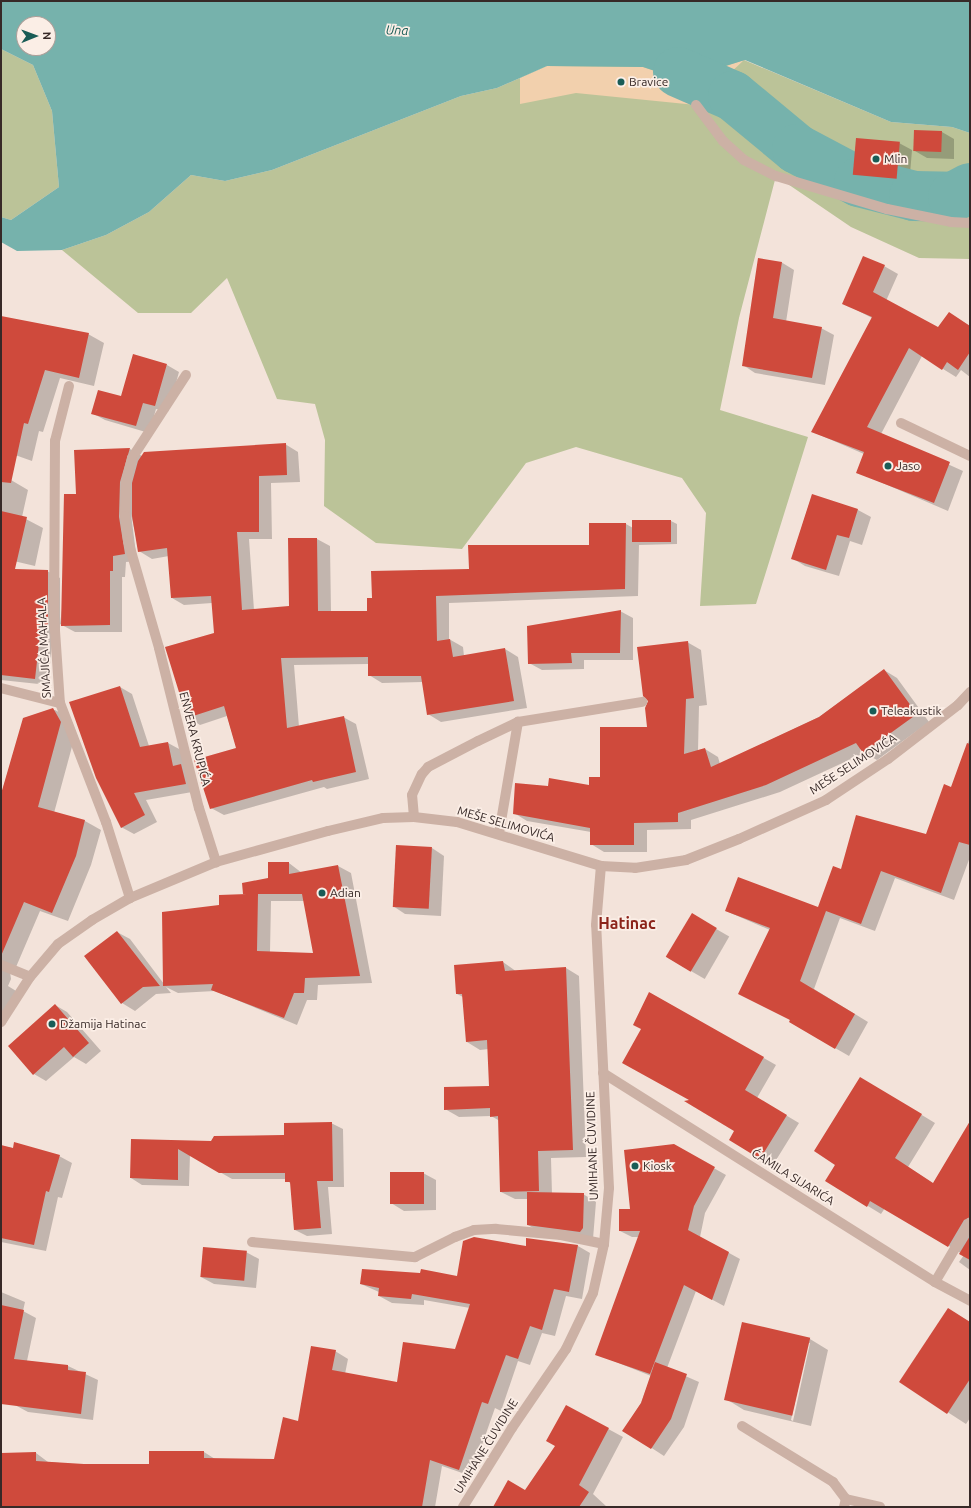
<!DOCTYPE html>
<html>
<head>
<meta charset="utf-8">
<style>
	body { margin:0 }
	#map { position:relative; width:971px; height:1508px; overflow:hidden; background:#f3e3da; font-family:Ubuntu,sans-serif }
	div>[style] { position:absolute }
	[style*='--x'] { left:calc(var(--x)*1px); top:calc(var(--y)*1px); width:calc(var(--w)*1px); rotate:calc(var(--a)*1deg) }
	.green>* { inset:0; background:#bbc398 }
	.sand>* { inset:0; background:#f2d0ad }
	.water>* { inset:0; background:#76b2ac }
	.shadow>* { inset:0; background:#0003; transform-origin:0 0 }
	.river>* { height:50px; margin:-25px; padding:0 25px; transform-origin:25px; border-radius:25px; background:#76b2ac }
	.building>* { inset:0; background:#cf4a3c; transform-origin:0 0 }
	.service>* { height:10px; margin:-5px; padding:0 5px; transform-origin:5px; border-radius:5px; background:#ccb1a5 }
	.minor>* { height:10px; margin:-5px; padding:0 5px; transform-origin:5px; border-radius:5px; background:#ccb1a5 }
	.dots>* { width:11px; height:11px; translate:-50% -50%; box-sizing:border-box; border:2px solid #fbeee6; border-radius:50% }
	span { translate:-50% -50%; white-space:nowrap; text-align:center; line-height:1.15; -webkit-text-stroke:3.5px #fbeee6; paint-order:stroke }
	.poi-label { font-size:12px; color:#372927 }
	.left { translate:0 -50%; text-align:left }
	.street-label { font-size:12px; color:#372927 }
	.water-label { font-size:13px; color:#195c56; font-style:italic }
	.district-label { font-size:16px; color:#8c241a; font-weight:700 }
	.frame { position:absolute; inset:0; border:2px solid #372927; pointer-events:none }
	.north { position:absolute; left:16px; top:16px; width:40px; height:40px; box-sizing:border-box; background:#fbeee6; border:1px solid #ad9f9a; border-radius:50%; rotate:89deg; font-size:11px; font-weight:700; line-height:16px; text-align:center; color:#372927 }
	.north::after { content:''; display:block; margin:auto; width:14px; height:18px; background:#195c56; clip-path:polygon(50% 0,100% 100%,50% 72%,0 100%) }
</style>
</head>
<body>
<div id="map">
	<div class="green">
		<i style="clip-path:polygon(1px 49px,33px 65px,52px 111px,59px 187px,11px 220px,1px 217px)"></i>
		<i style="clip-path:polygon(744px 60px,891px 122px,952px 127px,970px 133px,970px 259px,919px 258px,851px 227px,776px 176px,739px 318px,720px 410px,808px 437px,756px 604px,700px 606px,706px 513px,682px 478px,576px 447px,526px 463px,462px 549px,376px 543px,324px 506px,325px 440px,315px 404px,277px 399px,227px 278px,191px 313px,138px 313px,62px 250px,106px 235px,149px 212px,191px 175px,225px 181px,272px 170px,461px 96px,497px 88px,547px 66px)"></i>
	</div>
	<div class="sand">
		<i style="clip-path:polygon(744px 60px,696px 105px,576px 93px,520px 104px,520px 78px,547px 66px,643px 67px,667px 75px,716px 69px)"></i>
	</div>
	<div class="water">
		<i style="clip-path:polygon(evenodd,1px 1px,970px 1px,970px 133px,952px 127px,891px 122px,745px 60px,716px 69px,667px 75px,643px 67px,547px 66px,497px 88px,461px 96px,272px 170px,225px 181px,191px 175px,149px 212px,106px 235px,62px 250px,17px 251px,1px 242px,1px 217px,11px 220px,59px 187px,52px 111px,33px 65px,1px 49px,1px 1px,24px 24px,48px 24px,48px 48px,24px 48px,24px 24px)"></i>
	</div>
	<div class="shadow">
		<i style="clip-path:polygon(942px 132px,954px 139px,954px 159px,927px 158px,915px 151px)"></i>
		<i style="clip-path:polygon(899px 143px,912px 150px,909px 186px,866px 182px,853px 175px)"></i>
		<i style="clip-path:polygon(781px 262px,794px 270px,786px 322px,821px 328px,834px 335px,825px 385px,755px 373px,743px 365px)"></i>
		<i style="clip-path:polygon(884px 266px,898px 274px,886px 301px,939px 329px,949px 313px,970px 326px,970px 377px,961px 370px,956px 377px,922px 356px,881px 434px,963px 471px,948px 511px,857px 472px,864px 454px,813px 432px,872px 318px,843px 303px)"></i>
		<i style="clip-path:polygon(1px 317px,88px 334px,104px 343px,94px 386px,60px 378px,43px 432px,39px 431px,32px 461px,1px 450px)"></i>
		<i style="clip-path:polygon(167px 365px,179px 372px,168px 412px,156px 409px,149px 433px,105px 420px,92px 413px,122px 397px)"></i>
		<i style="clip-path:polygon(285px 444px,298px 452px,300px 482px,271px 483px,272px 539px,249px 539px,254px 610px,290px 607px,317px 539px,330px 546px,331px 612px,368px 612px,373px 599px,470px 570px,590px 546px,590px 524px,626px 524px,633px 528px,671px 521px,677px 524px,677px 544px,639px 545px,638px 596px,449px 603px,449px 639px,463px 647px,464px 656px,505px 649px,518px 657px,527px 708px,441px 722px,428px 714px,423px 682px,382px 683px,369px 675px,369px 664px,294px 665px,299px 727px,343px 717px,356px 724px,369px 779px,327px 789px,324px 787px,224px 815px,211px 808px,237px 749px,227px 716px,200px 725px,187px 717px,216px 634px,212px 603px,184px 605px,172px 598px,169px 556px,152px 559px,139px 551px,131px 514px,137px 561px,126px 562px,125px 577px,122px 577px,122px 632px,75px 632px,60px 624px,77px 495px,130px 449px,142px 456px)"></i>
		<i style="clip-path:polygon(1px 478px,11px 480px,28px 490px,22px 517px,43px 528px,35px 566px,1px 558px)"></i>
		<i style="clip-path:polygon(812px 495px,858px 510px,871px 517px,862px 545px,850px 541px,839px 576px,805px 566px,792px 558px)"></i>
		<i style="clip-path:polygon(47px 571px,60px 578px,60px 633px,53px 633px,48px 685px,1px 680px,1px 631px)"></i>
		<i style="clip-path:polygon(620px 611px,633px 618px,633px 660px,584px 660px,584px 669px,542px 670px,529px 663px)"></i>
		<i style="clip-path:polygon(687px 642px,701px 650px,707px 705px,699px 706px,698px 751px,705px 749px,718px 757px,720px 764px,819px 717px,884px 670px,897px 678px,929px 722px,877px 760px,864px 753px,780px 792px,691px 820px,691px 829px,647px 830px,647px 852px,604px 852px,591px 844px,591px 832px,527px 821px,514px 813px,549px 787px,590px 787px,601px 778px,648px 728px)"></i>
		<i style="clip-path:polygon(120px 687px,132px 694px,149px 746px,168px 743px,181px 750px,198px 791px,146px 800px,157px 822px,134px 834px,121px 827px)"></i>
		<i style="clip-path:polygon(55px 710px,71px 719px,76px 732px,54px 813px,85px 821px,101px 830px,91px 865px,68px 921px,40px 911px,16px 967px,10px 972px,11px 979px,8px 986px,21px 994px,5px 1025px,1px 1023px,1px 795px,24px 718px)"></i>
		<i style="clip-path:polygon(970px 737px,970px 857px,954px 900px,895px 878px,875px 931px,840px 918px,814px 989px,868px 1022px,849px 1056px,790px 1022px,770px 930px,726px 911px,819px 909px,842px 870px,927px 836px,952px 788px)"></i>
		<i style="clip-path:polygon(432px 848px,444px 856px,441px 916px,405px 914px,393px 906px)"></i>
		<i style="clip-path:polygon(evenodd,289px 863px,302px 873px,338px 866px,351px 873px,372px 983px,318px 985px,317px 1000px,307px 1000px,297px 1025px,215px 991px,178px 993px,166px 987px,171px 993px,156px 994px,135px 1011px,122px 1003px,86px 956px,117px 932px,130px 939px,164px 984px,220px 906px,247px 895px,244px 894px,269px 879px,289px 863px,271px 901px,304px 901px,314px 954px,270px 952px,271px 901px)"></i>
		<i style="left:692px;top:915px;width:43px;height:49px;rotate:30deg"></i>
		<i style="clip-path:polygon(503px 962px,517px 972px,566px 968px,579px 976px,586px 1157px,551px 1158px,552px 1194px,583px 1194px,596px 1202px,593px 1239px,540px 1232px,528px 1225px,528px 1199px,515px 1199px,501px 1192px,500px 1121px,491px 1116px,459px 1117px,445px 1109px,490px 1087px,489px 1049px,480px 1050px,467px 1042px,463px 997px,457px 994px)"></i>
		<i style="clip-path:polygon(650px 993px,776px 1065px,757px 1098px,799px 1123px,773px 1165px,731px 1139px,736px 1131px,692px 1101px)"></i>
		<i style="clip-path:polygon(55px 1005px,67px 1012px,101px 1051px,86px 1064px,74px 1057px,46px 1081px,34px 1074px)"></i>
		<i style="clip-path:polygon(874px 1086px,935px 1123px,908px 1167px,934px 1184px,970px 1140px,970px 1270px,959px 1262px,964px 1255px,885px 1208px,881px 1214px,827px 1181px)"></i>
		<i style="clip-path:polygon(331px 1123px,343px 1129px,344px 1187px,328px 1187px,332px 1234px,307px 1236px,295px 1230px,291px 1184px,286px 1179px,232px 1179px,190px 1155px,189px 1186px,142px 1185px,131px 1178px,132px 1140px,212px 1142px,285px 1136px)"></i>
		<i style="clip-path:polygon(673px 1145px,726px 1175px,705px 1213px,700px 1237px,740px 1259px,724px 1306px,696px 1291px,667px 1368px,699px 1382px,684px 1427px,664px 1456px,624px 1430px,641px 1403px,651px 1376px,596px 1354px,639px 1237px,632px 1237px,620px 1231px)"></i>
		<i style="clip-path:polygon(1px 1146px,59px 1156px,72px 1163px,62px 1198px,58px 1197px,46px 1251px,1px 1242px)"></i>
		<i style="clip-path:polygon(423px 1173px,436px 1180px,436px 1210px,404px 1211px,391px 1203px)"></i>
		<i style="clip-path:polygon(578px 1246px,590px 1253px,582px 1299px,566px 1296px,555px 1336px,542px 1333px,530px 1365px,518px 1361px,501px 1411px,495px 1408px,471px 1476px,442px 1466px,435px 1507px,1px 1507px,1px 1454px,36px 1453px,48px 1462px,84px 1465px,150px 1465px,204px 1452px,215px 1459px,275px 1460px,299px 1422px,335px 1351px,348px 1359px,345px 1374px,398px 1383px,456px 1350px,470px 1308px,424px 1300px,424px 1305px,392px 1303px,379px 1296px,379px 1292px,361px 1284px,458px 1278px,527px 1247px)"></i>
		<i style="clip-path:polygon(246px 1252px,259px 1259px,256px 1288px,214px 1284px,201px 1277px)"></i>
		<i style="clip-path:polygon(1px 1292px,25px 1302px,23px 1311px,36px 1318px,27px 1361px,68px 1366px,98px 1380px,93px 1420px,28px 1412px,15px 1405px,1px 1379px)"></i>
		<i style="clip-path:polygon(948px 1309px,970px 1322px,970px 1418px,966px 1424px,901px 1382px)"></i>
		<i style="clip-path:polygon(evenodd,743px 1323px,810px 1339px,828px 1350px,811px 1426px,744px 1410px,726px 1399px,743px 1323px,808px 1343px,810px 1343px,793px 1421px,791px 1420px,808px 1343px)"></i>
		<i style="clip-path:polygon(566px 1406px,623px 1437px,593px 1494px,607px 1507px,494px 1507px,525px 1491px,556px 1446px)"></i>
	</div>
	<div class="river">
		<i style="--x:678;--y:72;--w:60;--a:23.6"></i>
		<i style="--x:733;--y:96;--w:83;--a:39.6"></i>
		<i style="--x:797;--y:149;--w:70;--a:28"></i>
		<i style="--x:859;--y:182;--w:57;--a:14.3"></i>
		<i style="--x:914;--y:196;--w:39;--a:1"></i>
		<i style="--x:953;--y:197;--w:19;--a:-28"></i>
	</div>
	<div class="building">
		<i style="left:914px;top:130px;width:28px;height:21px;rotate:2deg"></i>
		<i style="left:856px;top:138px;width:44px;height:37px;rotate:5deg"></i>
		<i style="clip-path:polygon(863px 256px,885px 265px,873px 292px,938px 327px,949px 312px,970px 326px,970px 352px,958px 370px,947px 362px,942px 370px,909px 348px,867px 427px,950px 462px,934px 503px,856px 473px,864px 452px,811px 432px,872px 317px,842px 304px)"></i>
		<i style="clip-path:polygon(758px 258px,782px 262px,773px 318px,822px 327px,812px 378px,742px 366px)"></i>
		<i style="clip-path:polygon(1px 316px,89px 333px,79px 378px,45px 370px,28px 424px,24px 423px,11px 483px,1px 482px)"></i>
		<i style="clip-path:polygon(133px 354px,167px 364px,155px 406px,143px 403px,136px 426px,91px 414px,98px 390px,121px 396px)"></i>
		<i style="clip-path:polygon(286px 443px,287px 475px,259px 476px,259px 532px,237px 532px,242px 610px,289px 606px,288px 538px,317px 538px,318px 611px,367px 611px,367px 598px,372px 598px,371px 571px,469px 569px,468px 545px,589px 545px,589px 523px,626px 523px,625px 589px,436px 596px,437px 641px,450px 639px,453px 657px,505px 648px,514px 701px,427px 715px,421px 676px,368px 676px,368px 657px,281px 658px,287px 728px,344px 716px,356px 772px,313px 782px,312px 780px,210px 809px,194px 760px,236px 748px,224px 706px,187px 718px,165px 647px,214px 633px,211px 596px,171px 598px,167px 548px,138px 552px,132px 516px,132px 483px,138px 461px,144px 452px)"></i>
		<i style="clip-path:polygon(130px 448px,120px 482px,119px 517px,125px 554px,113px 556px,113px 571px,110px 571px,110px 625px,61px 626px,64px 494px,76px 494px,74px 450px)"></i>
		<i style="clip-path:polygon(812px 494px,858px 509px,849px 538px,837px 535px,826px 570px,791px 559px)"></i>
		<i style="clip-path:polygon(1px 511px,27px 517px,15px 569px,48px 570px,48px 626px,41px 626px,35px 679px,1px 675px)"></i>
		<i style="left:632px;top:520px;width:39px;height:22px"></i>
		<i style="clip-path:polygon(621px 610px,620px 653px,571px 653px,572px 663px,528px 664px,527px 626px)"></i>
		<i style="clip-path:polygon(688px 641px,694px 698px,686px 699px,684px 754px,705px 748px,711px 767px,819px 717px,884px 669px,917px 714px,863px 753px,856px 743px,766px 785px,678px 813px,678px 822px,634px 823px,634px 845px,590px 845px,590px 828px,513px 814px,515px 783px,548px 786px,549px 778px,589px 785px,589px 777px,600px 777px,600px 727px,647px 727px,645px 708px,648px 701px,643px 696px,637px 647px)"></i>
		<i style="clip-path:polygon(120px 686px,140px 747px,168px 742px,173px 766px,181px 764px,186px 784px,134px 793px,145px 815px,121px 828px,96px 778px,69px 702px)"></i>
		<i style="clip-path:polygon(53px 708px,61px 722px,38px 807px,85px 820px,76px 856px,52px 913px,24px 902px,1px 956px,1px 794px,23px 718px)"></i>
		<i style="clip-path:polygon(967px 743px,970px 744px,970px 845px,959px 842px,941px 893px,881px 871px,861px 924px,826px 911px,800px 981px,855px 1014px,835px 1049px,789px 1022px,790px 1020px,738px 994px,770px 928px,725px 911px,738px 877px,818px 907px,833px 866px,841px 869px,856px 815px,926px 834px,944px 784px,951px 787px)"></i>
		<i style="left:396px;top:845px;width:36px;height:62px;rotate:3deg"></i>
		<i style="clip-path:polygon(evenodd,268px 862px,289px 862px,289px 874px,338px 865px,360px 976px,305px 978px,304px 993px,294px 993px,284px 1018px,211px 990px,213px 984px,163px 986px,162px 912px,219px 905px,219px 895px,247px 894px,243px 894px,242px 883px,268px 878px,268px 862px,258px 894px,302px 894px,313px 953px,257px 951px,258px 894px)"></i>
		<i style="left:692px;top:913px;width:29px;height:51px;rotate:31deg"></i>
		<i style="clip-path:polygon(117px 931px,160px 986px,143px 987px,121px 1004px,84px 956px)"></i>
		<i style="clip-path:polygon(503px 961px,505px 971px,566px 967px,573px 1150px,538px 1151px,539px 1191px,500px 1192px,498px 1116px,490px 1117px,490px 1108px,444px 1110px,444px 1087px,489px 1086px,487px 1040px,466px 1042px,462px 994px,456px 994px,454px 965px)"></i>
		<i style="clip-path:polygon(649px 992px,764px 1057px,745px 1090px,787px 1115px,760px 1159px,729px 1140px,734px 1131px,684px 1101px,689px 1100px,622px 1063px,641px 1029px,633px 1025px)"></i>
		<i style="clip-path:polygon(55px 1004px,89px 1043px,73px 1057px,64px 1047px,33px 1075px,8px 1046px)"></i>
		<i style="clip-path:polygon(860px 1077px,922px 1114px,895px 1158px,933px 1183px,970px 1121px,970px 1217px,964px 1220px,948px 1247px,870px 1201px,867px 1207px,825px 1181px,835px 1165px,814px 1151px)"></i>
		<i style="clip-path:polygon(332px 1122px,333px 1181px,317px 1181px,321px 1228px,294px 1230px,290px 1182px,285px 1182px,285px 1173px,219px 1173px,178px 1149px,178px 1180px,130px 1178px,131px 1139px,211px 1141px,214px 1136px,284px 1135px,284px 1123px)"></i>
		<i style="clip-path:polygon(14px 1142px,60px 1155px,49px 1192px,46px 1191px,34px 1245px,1px 1238px,1px 1145px,13px 1148px)"></i>
		<i style="clip-path:polygon(674px 1144px,715px 1167px,694px 1206px,688px 1230px,729px 1252px,712px 1300px,684px 1285px,650px 1374px,595px 1355px,640px 1231px,619px 1231px,619px 1209px,630px 1209px,624px 1150px)"></i>
		<i style="left:390px;top:1172px;width:34px;height:32px"></i>
		<i style="clip-path:polygon(527px 1192px,584px 1193px,583px 1228px,580px 1232px,527px 1225px)"></i>
		<i style="clip-path:polygon(970px 1236px,970px 1260px,959px 1254px)"></i>
		<i style="clip-path:polygon(474px 1237px,526px 1246px,526px 1238px,578px 1245px,569px 1292px,554px 1289px,542px 1330px,530px 1326px,518px 1359px,506px 1355px,488px 1404px,482px 1402px,459px 1470px,430px 1460px,422px 1507px,1px 1507px,1px 1453px,36px 1452px,36px 1461px,84px 1464px,149px 1464px,149px 1451px,204px 1451px,204px 1458px,274px 1459px,283px 1417px,298px 1421px,311px 1346px,336px 1350px,332px 1370px,397px 1382px,403px 1342px,455px 1349px,470px 1304px,412px 1294px,411px 1299px,378px 1296px,379px 1288px,360px 1284px,362px 1269px,420px 1273px,421px 1269px,457px 1276px,463px 1241px)"></i>
		<i style="left:203px;top:1247px;width:44px;height:30px;rotate:5deg"></i>
		<i style="clip-path:polygon(1px 1305px,24px 1310px,14px 1359px,68px 1365px,68px 1370px,86px 1372px,81px 1414px,1px 1404px)"></i>
		<i style="clip-path:polygon(948px 1308px,970px 1322px,970px 1379px,947px 1414px,899px 1382px)"></i>
		<i style="left:742px;top:1322px;width:70px;height:80px;rotate:13deg"></i>
		<i style="clip-path:polygon(655px 1362px,687px 1374px,671px 1419px,651px 1449px,622px 1431px,641px 1403px)"></i>
		<i style="clip-path:polygon(566px 1405px,609px 1428px,579px 1485px,589px 1492px,579px 1507px,493px 1507px,508px 1480px,525px 1490px,555px 1446px,546px 1441px)"></i>
	</div>
	<div class="service">
		<i style="--x:696;--y:105;--w:45;--a:53.1"></i>
		<i style="--x:723;--y:141;--w:28;--a:42"></i>
		<i style="--x:744;--y:160;--w:36;--a:27"></i>
		<i style="--x:776;--y:176;--w:116;--a:16.6"></i>
		<i style="--x:887;--y:209;--w:65;--a:11.5"></i>
		<i style="--x:951;--y:222;--w:19;--a:3"></i>
		<i style="--x:742;--y:1426;--w:107;--a:31.6"></i>
		<i style="--x:833;--y:1482;--w:21;--a:53"></i>
		<i style="--x:846;--y:1499;--w:8;--a:104"></i>
		<i style="--x:846;--y:1499;--w:35;--a:13"></i>
	</div>
	<div class="minor">
		<i style="--x:186;--y:375;--w:99;--a:123"></i>
		<i style="--x:132;--y:458;--w:25;--a:104"></i>
		<i style="--x:126;--y:482;--w:34;--a:92"></i>
		<i style="--x:125;--y:516;--w:25;--a:83"></i>
		<i style="--x:128;--y:541;--w:111;--a:73.8"></i>
		<i style="--x:159;--y:648;--w:165;--a:76"></i>
		<i style="--x:199;--y:808;--w:57;--a:72.5"></i>
		<i style="--x:69;--y:386;--w:57;--a:104.3"></i>
		<i style="--x:55;--y:441;--w:175;--a:90.3"></i>
		<i style="--x:54;--y:616;--w:87;--a:86.1"></i>
		<i style="--x:60;--y:703;--w:128;--a:68.9"></i>
		<i style="--x:106;--y:822;--w:80;--a:72.5"></i>
		<i style="--x:901;--y:423;--w:76;--a:25.6"></i>
		<i style="--x:1;--y:688;--w:61;--a:14.3"></i>
		<i style="--x:414;--y:817;--w:22;--a:-95"></i>
		<i style="--x:412;--y:795;--w:23;--a:-65"></i>
		<i style="--x:422;--y:774;--w:9;--a:-49"></i>
		<i style="--x:428;--y:767;--w:56;--a:-27.5"></i>
		<i style="--x:478;--y:741;--w:44;--a:-25.4"></i>
		<i style="--x:518;--y:722;--w:126;--a:-9.2"></i>
		<i style="--x:499;--y:833;--w:113;--a:-80.3"></i>
		<i style="--x:1;--y:965;--w:31;--a:22"></i>
		<i style="--x:1;--y:1022;--w:54;--a:-57.2"></i>
		<i style="--x:30;--y:977;--w:43;--a:-49.7"></i>
		<i style="--x:58;--y:944;--w:42;--a:-35.2"></i>
		<i style="--x:92;--y:920;--w:44;--a:-30.1"></i>
		<i style="--x:130;--y:898;--w:93;--a:-22.7"></i>
		<i style="--x:216;--y:862;--w:116;--a:-15.5"></i>
		<i style="--x:328;--y:831;--w:57;--a:-13.3"></i>
		<i style="--x:383;--y:818;--w:31;--a:-2"></i>
		<i style="--x:414;--y:817;--w:43;--a:6.6"></i>
		<i style="--x:457;--y:822;--w:151;--a:17"></i>
		<i style="--x:601;--y:866;--w:34;--a:3"></i>
		<i style="--x:635;--y:868;--w:52;--a:-8.9"></i>
		<i style="--x:686;--y:860;--w:57;--a:-21.6"></i>
		<i style="--x:739;--y:839;--w:95;--a:-24.1"></i>
		<i style="--x:826;--y:800;--w:74;--a:-33.5"></i>
		<i style="--x:888;--y:759;--w:88;--a:-37.6"></i>
		<i style="--x:958;--y:705;--w:18;--a:-47"></i>
		<i style="--x:603;--y:1073;--w:392;--a:32.2"></i>
		<i style="--x:935;--y:1282;--w:40;--a:28"></i>
		<i style="--x:252;--y:1242;--w:164;--a:5.3"></i>
		<i style="--x:415;--y:1257;--w:45;--a:-26.6"></i>
		<i style="--x:455;--y:1237;--w:20;--a:-20"></i>
		<i style="--x:474;--y:1230;--w:22;--a:-3"></i>
		<i style="--x:496;--y:1229;--w:65;--a:5.3"></i>
		<i style="--x:561;--y:1235;--w:44;--a:11.8"></i>
		<i style="--x:935;--y:1282;--w:69;--a:-59.3"></i>
		<i style="--x:463;--y:1507;--w:93;--a:-58.2"></i>
		<i style="--x:512;--y:1428;--w:96;--a:-55.6"></i>
		<i style="--x:566;--y:1349;--w:62;--a:-64.3"></i>
		<i style="--x:593;--y:1293;--w:50;--a:-77.3"></i>
		<i style="--x:604;--y:1244;--w:56;--a:-84.9"></i>
		<i style="--x:609;--y:1188;--w:263;--a:-92.8"></i>
		<i style="--x:596;--y:925;--w:59;--a:-85.2"></i>
	</div>
	<div class="dots">
		<i style="left:621px;top:82px;background:#195c56"></i>
		<i style="left:876px;top:159px;background:#195c56"></i>
		<i style="left:888px;top:466px;background:#195c56"></i>
		<i style="left:873px;top:711px;background:#195c56"></i>
		<i style="left:322px;top:893px;background:#195c56"></i>
		<i style="left:52px;top:1024px;background:#195c56"></i>
		<i style="left:635px;top:1166px;background:#195c56"></i>
	</div>
	<div class="poi-label">
		<span class="left" style="left:629px;top:82px">Bravice</span>
		<span class="left" style="left:884px;top:159px">Mlin</span>
		<span class="left" style="left:896px;top:466px">Jaso</span>
		<span class="left" style="left:881px;top:711px">Teleakustik</span>
		<span class="left" style="left:330px;top:893px">Adian</span>
		<span class="left" style="left:60px;top:1024px">Džamija Hatinac</span>
		<span class="left" style="left:643px;top:1166px">Kiosk</span>
	</div>
	<div class="street-label">
		<span style="left:44px;top:648px;rotate:-93deg">SMAJIĆA MAHALA</span>
		<span style="left:195px;top:739px;rotate:76deg">ENVERA KRUPIĆA</span>
		<span style="left:853px;top:764px;rotate:-33deg">MEŠE SELIMOVIĆA</span>
		<span style="left:506px;top:824px;rotate:16deg">MEŠE SELIMOVIĆA</span>
		<span style="left:592px;top:1146px;rotate:-92deg">UMIHANE ČUVIDINE</span>
		<span style="left:793px;top:1177px;rotate:32deg">ĆAMILA SIJARIĆA</span>
		<span style="left:486px;top:1446px;rotate:-58deg">UMIHANE ČUVIDINE</span>
	</div>
	<div class="water-label">
		<span style="left:397px;top:30px;rotate:2deg">Una</span>
	</div>
	<div class="district-label">
		<span style="left:627px;top:923px">Hatinac</span>
	</div>
	<div class="frame"></div>
	<div class="north">N</div>
</div>
</body>
</html>
